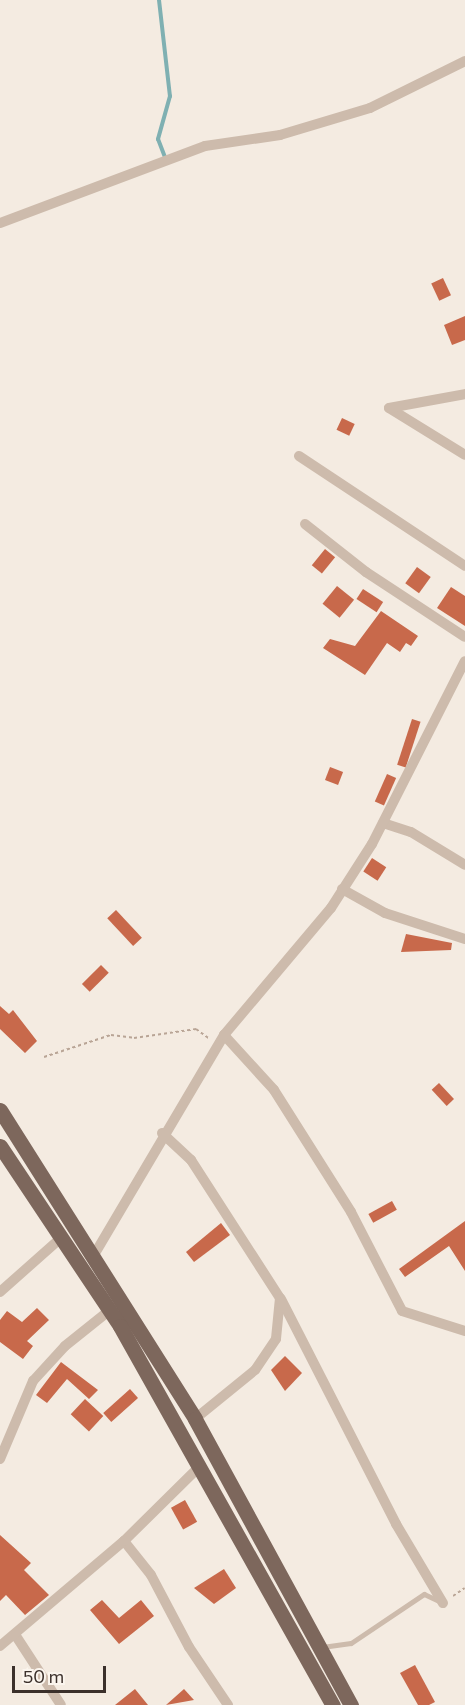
<!DOCTYPE html>
<html>
<head>
<meta charset="utf-8">
<style>
	body { margin:0 }
	#map { position:relative; width:465px; height:1705px; overflow:hidden; background:#f4ebe1; font-family:Commissioner,sans-serif }
	div>[style] { position:absolute }
	[style*='--x'] { left:calc(var(--x)*1px); top:calc(var(--y)*1px); width:calc(var(--w)*1px); rotate:calc(var(--a)*1deg) }
	.stream>* { height:4px; margin:-2px; padding:0 2px; transform-origin:2px; border-radius:2px; background:#7fb0b2 }
	.building>* { inset:0; background:#c8694b; transform-origin:0 0 }
	.path>* { height:2px; margin-top:-1px; transform-origin:0; background:repeating-linear-gradient(90deg,#b9a596 0 3px,transparent 0 6px) }
	.service>* { height:5px; margin:-2.5px; padding:0 2.5px; transform-origin:2.5px; border-radius:2.5px; background:#cdbbac }
	.minor>* { height:10px; margin:-5px; padding:0 5px; transform-origin:5px; border-radius:5px; background:#cdbbac }
	.primary>* { height:15px; margin:-7.5px; padding:0 7.5px; transform-origin:7.5px; border-radius:7.5px; background:#7d675c }
	span { translate:-50% -50%; white-space:nowrap; text-align:center; line-height:1.15; -webkit-text-stroke:4.5px #fbf5ee; paint-order:stroke }
	.scale { position:absolute; left:12px; top:1666px; width:94px; height:27px; box-sizing:border-box; border:3px solid #3b302b; border-top:0; padding-left:8px; font-size:18px; line-height:21px; white-space:nowrap; color:#3b302b; -webkit-text-stroke:4px #fbf5ee; paint-order:stroke }
</style>
</head>
<body>
<div id="map">
	<div class="stream">
		<i style="--x:159;--y:0;--w:97;--a:83.5"></i>
		<i style="--x:170;--y:96;--w:45;--a:105.6"></i>
		<i style="--x:158;--y:139;--w:22;--a:69"></i>
	</div>
	<div class="building">
		<i style="left:443px;top:278px;width:19px;height:13px;rotate:65deg"></i>
		<i style="clip-path:polygon(465px 316px,465px 340px,452px 345px,444px 325px)"></i>
		<i style="left:342px;top:418px;width:14px;height:13px;rotate:25deg"></i>
		<i style="left:325px;top:549px;width:13px;height:21px;rotate:39deg"></i>
		<i style="left:417px;top:567px;width:17px;height:20px;rotate:36deg"></i>
		<i style="left:337px;top:586px;width:22px;height:23px;rotate:39deg"></i>
		<i style="clip-path:polygon(451px 587px,465px 596px,465px 626px,437px 608px)"></i>
		<i style="left:363px;top:589px;width:24px;height:12px;rotate:33deg"></i>
		<i style="clip-path:polygon(381px 611px,418px 636px,411px 646px,406px 643px,400px 652px,387px 643px,365px 675px,323px 648px,330px 639px,355px 646px)"></i>
		<i style="left:412px;top:719px;width:9px;height:48px;rotate:18deg"></i>
		<i style="left:330px;top:767px;width:14px;height:14px;rotate:21deg"></i>
		<i style="left:387px;top:774px;width:10px;height:30px;rotate:24deg"></i>
		<i style="left:372px;top:858px;width:17px;height:16px;rotate:33deg"></i>
		<i style="left:116px;top:910px;width:38px;height:12px;rotate:47deg"></i>
		<i style="clip-path:polygon(406px 934px,452px 943px,451px 950px,401px 952px)"></i>
		<i style="left:101px;top:965px;width:11px;height:27px;rotate:45deg"></i>
		<i style="clip-path:polygon(0 1006px,9px 1014px,13px 1010px,37px 1041px,25px 1053px,0 1029px)"></i>
		<i style="left:439px;top:1083px;width:22px;height:10px;rotate:47deg"></i>
		<i style="left:392px;top:1201px;width:10px;height:27px;rotate:61deg"></i>
		<i style="clip-path:polygon(465px 1221px,465px 1271px,449px 1246px,405px 1277px,399px 1269px)"></i>
		<i style="clip-path:polygon(221px 1223px,230px 1235px,194px 1262px,186px 1252px)"></i>
		<i style="clip-path:polygon(37px 1308px,49px 1320px,27px 1341px,33px 1346px,23px 1359px,0 1342px,0 1320px,7px 1311px,22px 1322px)"></i>
		<i style="clip-path:polygon(285px 1356px,302px 1373px,285px 1391px,271px 1370px)"></i>
		<i style="clip-path:polygon(61px 1362px,98px 1390px,89px 1399px,67px 1379px,47px 1403px,36px 1395px)"></i>
		<i style="left:130px;top:1389px;width:12px;height:36px;rotate:48deg"></i>
		<i style="left:85px;top:1399px;width:25px;height:21px;rotate:43deg"></i>
		<i style="left:185px;top:1500px;width:25px;height:16px;rotate:61deg"></i>
		<i style="clip-path:polygon(0 1535px,31px 1563px,24px 1570px,49px 1595px,25px 1615px,6px 1595px,0 1601px)"></i>
		<i style="clip-path:polygon(224px 1569px,236px 1588px,214px 1604px,194px 1588px)"></i>
		<i style="clip-path:polygon(102px 1600px,119px 1618px,141px 1600px,154px 1616px,119px 1644px,90px 1610px)"></i>
		<i style="clip-path:polygon(415px 1665px,435px 1702px,429px 1705px,418px 1705px,400px 1673px)"></i>
		<i style="clip-path:polygon(135px 1689px,148px 1705px,115px 1705px)"></i>
		<i style="clip-path:polygon(184px 1689px,194px 1700px,166px 1705px)"></i>
	</div>
	<div class="path">
		<i style="--x:44;--y:1057;--w:71;--a:-18.2"></i>
		<i style="--x:111;--y:1035;--w:23;--a:7"></i>
		<i style="--x:134;--y:1038;--w:63;--a:-8.3"></i>
		<i style="--x:196;--y:1029;--w:17;--a:36"></i>
		<i style="--x:453;--y:1596;--w:14;--a:-34"></i>
	</div>
	<div class="service">
		<i style="--x:322;--y:1647;--w:29;--a:-8"></i>
		<i style="--x:351;--y:1643;--w:88;--a:-33.9"></i>
		<i style="--x:424;--y:1594;--w:17;--a:25"></i>
	</div>
	<div class="minor">
		<i style="--x:0;--y:223;--w:219;--a:-20.6"></i>
		<i style="--x:205;--y:146;--w:76;--a:-8.3"></i>
		<i style="--x:280;--y:135;--w:94;--a:-16.7"></i>
		<i style="--x:370;--y:108;--w:106;--a:-26.3"></i>
		<i style="--x:389;--y:408;--w:89;--a:31.7"></i>
		<i style="--x:389;--y:408;--w:77;--a:-10.4"></i>
		<i style="--x:299;--y:456;--w:199;--a:33.5"></i>
		<i style="--x:305;--y:524;--w:78;--a:38.2"></i>
		<i style="--x:366;--y:572;--w:118;--a:33.3"></i>
		<i style="--x:383;--y:823;--w:29;--a:18"></i>
		<i style="--x:411;--y:832;--w:63;--a:31.4"></i>
		<i style="--x:342;--y:889;--w:49;--a:29.2"></i>
		<i style="--x:385;--y:913;--w:84;--a:18"></i>
		<i style="--x:224;--y:1035;--w:74;--a:47.7"></i>
		<i style="--x:274;--y:1090;--w:144;--a:57.7"></i>
		<i style="--x:351;--y:1212;--w:111;--a:62.7"></i>
		<i style="--x:402;--y:1311;--w:66;--a:17.6"></i>
		<i style="--x:162;--y:1133;--w:40;--a:43"></i>
		<i style="--x:191;--y:1160;--w:164;--a:57.2"></i>
		<i style="--x:280;--y:1298;--w:41;--a:95.6"></i>
		<i style="--x:276;--y:1339;--w:37;--a:124"></i>
		<i style="--x:255;--y:1370;--w:77;--a:140.8"></i>
		<i style="--x:94;--y:1255;--w:256;--a:-59.4"></i>
		<i style="--x:224;--y:1035;--w:166;--a:-49.9"></i>
		<i style="--x:331;--y:908;--w:76;--a:-57.4"></i>
		<i style="--x:372;--y:844;--w:205;--a:-63.1"></i>
		<i style="--x:0;--y:1292;--w:84;--a:-41.6"></i>
		<i style="--x:281;--y:1299;--w:253;--a:62.9"></i>
		<i style="--x:396;--y:1524;--w:92;--a:59.3"></i>
		<i style="--x:0;--y:1459;--w:85;--a:-67.1"></i>
		<i style="--x:33;--y:1381;--w:47;--a:-47.6"></i>
		<i style="--x:65;--y:1346;--w:58;--a:-38.7"></i>
		<i style="--x:124;--y:1541;--w:43;--a:51.5"></i>
		<i style="--x:151;--y:1575;--w:81;--a:62.2"></i>
		<i style="--x:189;--y:1647;--w:70;--a:56.1"></i>
		<i style="--x:16;--y:1636;--w:82;--a:56.9"></i>
		<i style="--x:0;--y:1646;--w:162;--a:-40.3"></i>
		<i style="--x:124;--y:1541;--w:108;--a:-44.6"></i>
	</div>
	<div class="primary">
		<i style="--x:0;--y:1110;--w:365;--a:57.7"></i>
		<i style="--x:195;--y:1419;--w:326;--a:61.4"></i>
		<i style="--x:0;--y:1146;--w:216;--a:56.3"></i>
		<i style="--x:120;--y:1326;--w:435;--a:60.7"></i>
	</div>
	<div class="scale">50 m</div>
</div>
</body>
</html>
